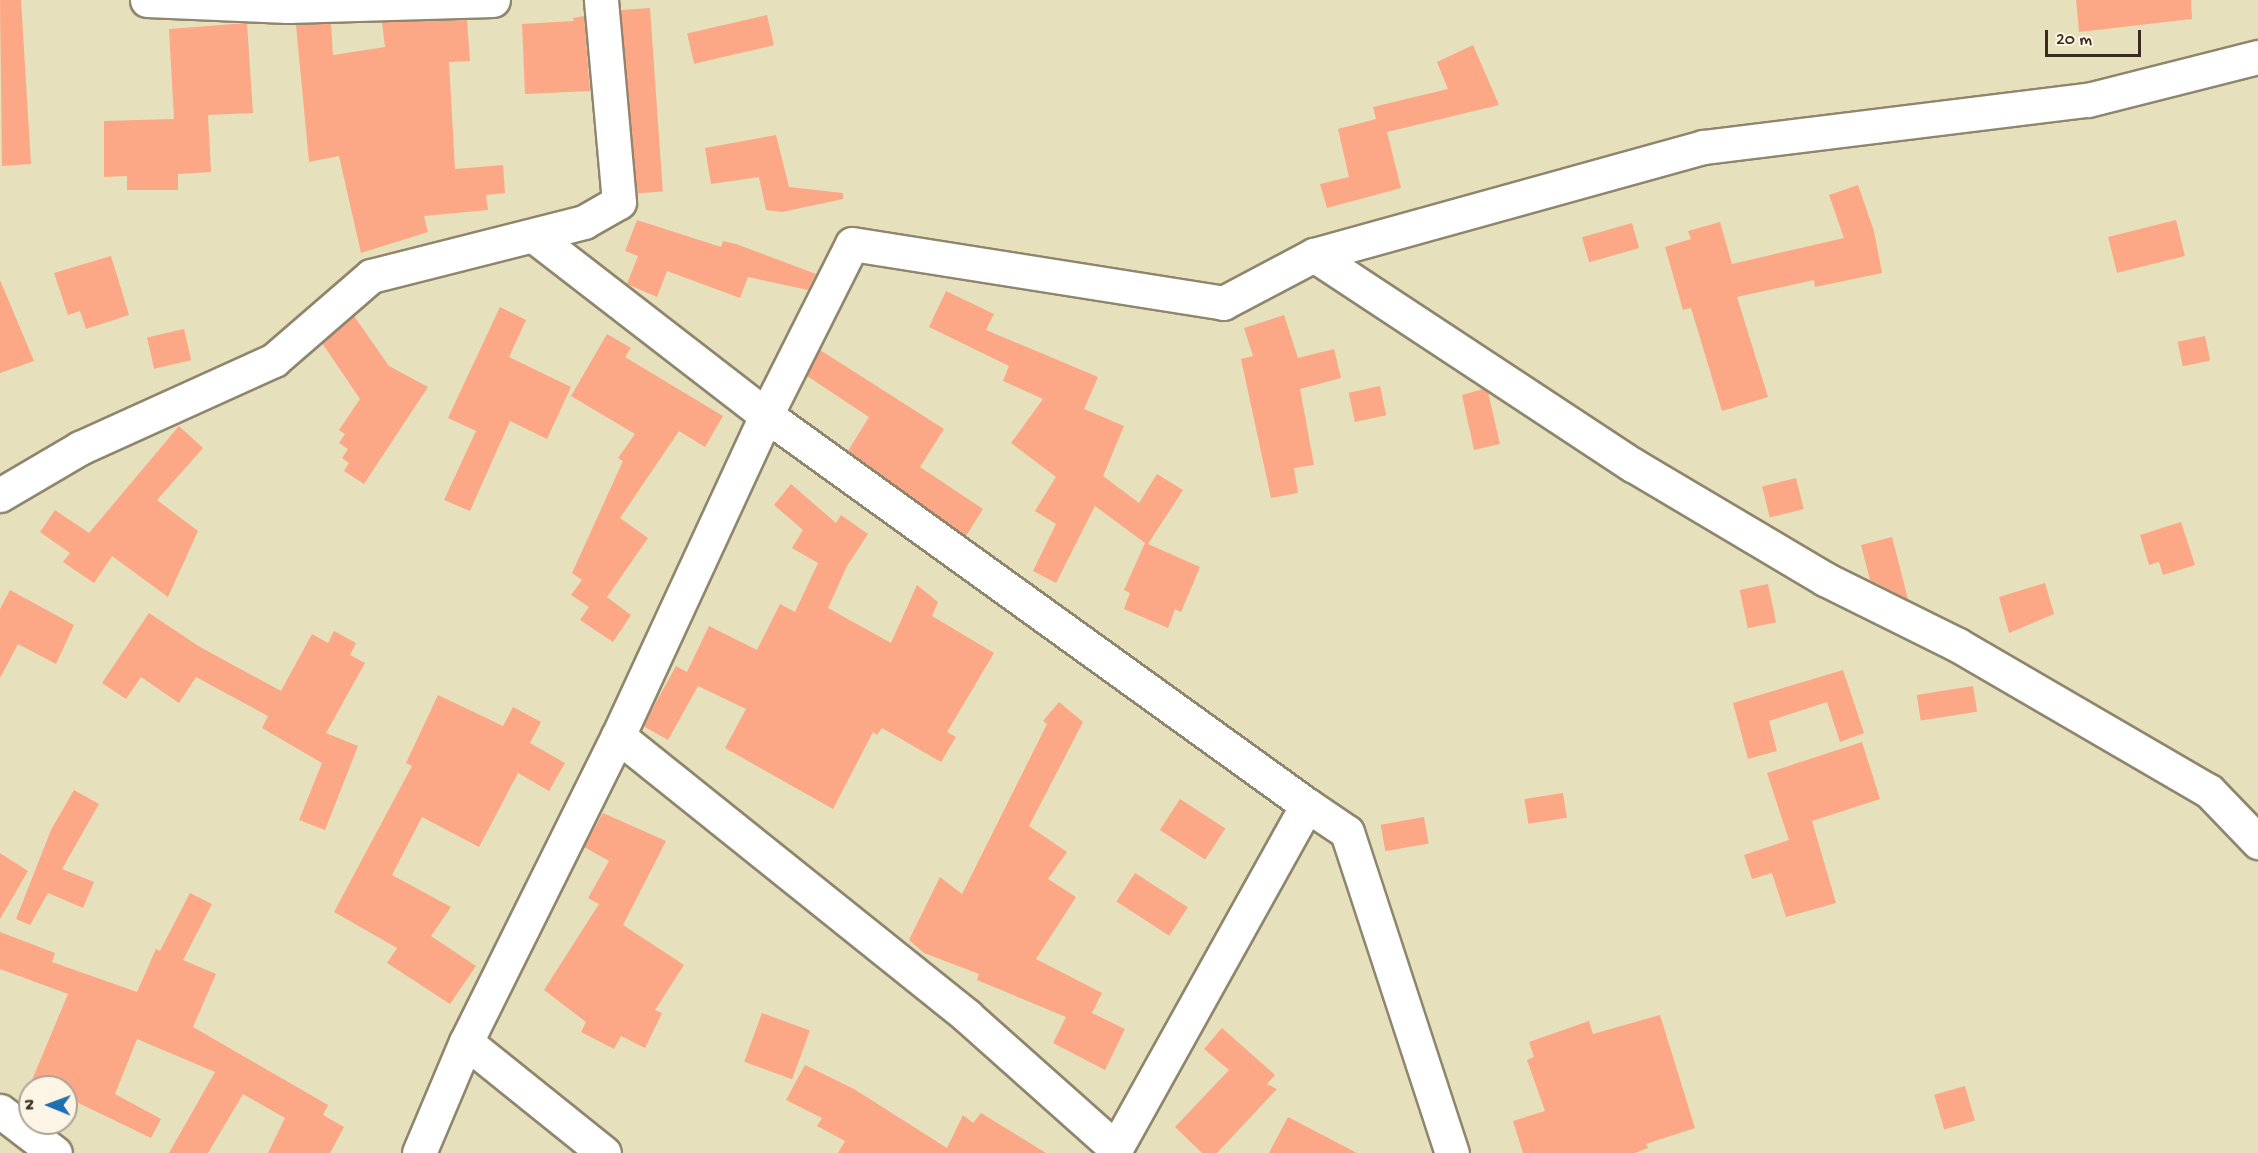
<!DOCTYPE html>
<html>
<head>
<meta charset="utf-8">
<style>
	body { margin:0 }
	#map { position:relative; width:2258px; height:1153px; overflow:hidden; background:#e6e0bc; font-family:"Gochi Hand",sans-serif }
	div>[style] { position:absolute }
	[style*='--x'] { left:calc(var(--x)*1px); top:calc(var(--y)*1px); width:calc(var(--w)*1px); rotate:calc(var(--a)*1deg) }
	.building>* { inset:0; background:#fca887; transform-origin:0 0 }
	.roads { filter:drop-shadow(2px 0 #90856d) drop-shadow(-2px 0 #90856d) drop-shadow(0 2px #90856d) drop-shadow(0 -2px #90856d) }
	.minor>* { height:33px; margin:-16.5px; padding:0 16.5px; transform-origin:16.5px; border-radius:16.5px; background:#fff }
	span { translate:-50% -50%; white-space:nowrap; text-align:center; line-height:1.15; -webkit-text-stroke:4.5px #fcf5e5; paint-order:stroke }
	.north { position:absolute; left:18px; top:1075px; width:60px; height:60px; box-sizing:border-box; background:#fcf5e5; border:2px solid #afa495; border-radius:50%; rotate:271deg; font-size:16px; font-weight:700; line-height:24px; text-align:center; color:#3b2a1e }
	.north::after { content:''; display:block; margin:auto; width:21px; height:27px; background:#1f6fb2; clip-path:polygon(50% 0,100% 100%,50% 72%,0 100%) }
	.scale { position:absolute; left:2045px; top:30px; width:96px; height:27px; box-sizing:border-box; border:3px solid #3b2a1e; border-top:0; padding-left:8px; font-size:18px; line-height:21px; white-space:nowrap; color:#3b2a1e; -webkit-text-stroke:4px #fcf5e5; paint-order:stroke }
</style>
</head>
<body>
<div id="map">
	<div class="building">
		<i style="clip-path:polygon(0 0,21px 0,31px 164px,2px 166px)"></i>
		<i style="clip-path:polygon(2076px 0,2191px 0,2192px 19px,2079px 32px)"></i>
		<i style="left:650px;top:8px;width:184px;height:29px;rotate:86deg"></i>
		<i style="left:767px;top:15px;width:31px;height:82px;rotate:77deg"></i>
		<i style="clip-path:polygon(584px 16px,590px 91px,525px 94px,522px 24px,574px 21px,573px 18px)"></i>
		<i style="clip-path:polygon(467px 20px,470px 61px,449px 62px,455px 169px,503px 165px,505px 193px,486px 195px,488px 210px,424px 216px,428px 232px,361px 253px,339px 156px,309px 162px,296px 25px,331px 23px,333px 55px,385px 47px,382px 22px)"></i>
		<i style="clip-path:polygon(247px 23px,253px 113px,208px 115px,211px 172px,178px 174px,178px 190px,127px 190px,127px 176px,104px 177px,104px 121px,174px 119px,169px 29px)"></i>
		<i style="clip-path:polygon(1473px 45px,1499px 105px,1387px 132px,1401px 188px,1327px 208px,1320px 184px,1349px 177px,1338px 129px,1376px 119px,1373px 107px,1448px 89px,1437px 62px)"></i>
		<i style="clip-path:polygon(776px 135px,789px 187px,843px 193px,843px 199px,782px 212px,766px 210px,759px 177px,711px 184px,705px 148px)"></i>
		<i style="clip-path:polygon(1858px 185px,1874px 231px,1882px 273px,1815px 287px,1814px 280px,1737px 297px,1768px 397px,1722px 411px,1691px 308px,1683px 310px,1665px 247px,1691px 239px,1688px 231px,1720px 222px,1732px 264px,1844px 238px,1829px 195px)"></i>
		<i style="clip-path:polygon(637px 220px,721px 247px,723px 241px,736px 244px,816px 274px,808px 290px,748px 277px,740px 298px,667px 271px,657px 297px,627px 284px,638px 256px,625px 251px)"></i>
		<i style="left:2176px;top:220px;width:37px;height:70px;rotate:76deg"></i>
		<i style="left:1632px;top:223px;width:26px;height:52px;rotate:74deg"></i>
		<i style="clip-path:polygon(111px 256px,129px 315px,86px 329px,80px 311px,68px 315px,54px 273px)"></i>
		<i style="clip-path:polygon(0 280px,34px 361px,0 373px)"></i>
		<i style="clip-path:polygon(946px 291px,994px 314px,986px 330px,1098px 377px,1084px 409px,1124px 426px,1103px 476px,1139px 503px,1157px 474px,1183px 490px,1148px 544px,1200px 567px,1181px 612px,1175px 609px,1168px 628px,1124px 609px,1130px 593px,1124px 590px,1145px 543px,1095px 506px,1056px 583px,1033px 571px,1056px 524px,1035px 511px,1056px 477px,1011px 443px,1043px 399px,1003px 381px,1009px 366px,929px 327px)"></i>
		<i style="clip-path:polygon(500px 307px,526px 320px,509px 357px,571px 387px,547px 439px,510px 421px,470px 511px,444px 500px,476px 431px,448px 418px)"></i>
		<i style="clip-path:polygon(1284px 315px,1298px 358px,1334px 349px,1341px 378px,1300px 389px,1314px 465px,1294px 468px,1298px 493px,1271px 498px,1241px 359px,1253px 356px,1244px 328px)"></i>
		<i style="clip-path:polygon(354px 316px,389px 366px,428px 387px,364px 484px,344px 471px,349px 463px,342px 458px,348px 449px,339px 443px,345px 434px,339px 430px,360px 399px,322px 343px)"></i>
		<i style="left:184px;top:329px;width:32px;height:38px;rotate:77deg"></i>
		<i style="clip-path:polygon(607px 334px,631px 348px,625px 357px,723px 416px,705px 447px,679px 431px,620px 518px,648px 538px,607px 597px,631px 615px,613px 642px,580px 620px,589px 607px,571px 595px,582px 580px,572px 573px,623px 461px,618px 458px,635px 434px,571px 396px)"></i>
		<i style="left:2205px;top:336px;width:25px;height:28px;rotate:78deg"></i>
		<i style="clip-path:polygon(820px 350px,944px 429px,920px 467px,983px 509px,966px 536px,848px 451px,869px 417px,807px 376px)"></i>
		<i style="left:1380px;top:386px;width:30px;height:32px;rotate:78deg"></i>
		<i style="clip-path:polygon(1483px 389px,1488px 392px,1500px 444px,1474px 450px,1462px 395px)"></i>
		<i style="clip-path:polygon(179px 426px,203px 448px,157px 500px,198px 531px,168px 597px,112px 556px,94px 583px,63px 562px,70px 553px,40px 532px,55px 510px,89px 533px)"></i>
		<i style="left:1796px;top:478px;width:32px;height:35px;rotate:76deg"></i>
		<i style="clip-path:polygon(791px 484px,836px 523px,841px 515px,868px 534px,847px 566px,828px 608px,891px 643px,917px 585px,938px 602px,932px 616px,994px 653px,947px 732px,956px 737px,941px 762px,882px 728px,877px 735px,873px 732px,833px 809px,725px 748px,746px 709px,698px 686px,668px 740px,643px 726px,676px 666px,687px 672px,709px 626px,757px 650px,780px 604px,795px 612px,818px 563px,792px 548px,803px 530px,774px 505px)"></i>
		<i style="clip-path:polygon(2181px 522px,2195px 565px,2163px 575px,2159px 562px,2149px 565px,2140px 535px)"></i>
		<i style="clip-path:polygon(1892px 537px,1908px 599px,1870px 580px,1861px 545px)"></i>
		<i style="clip-path:polygon(2045px 583px,2054px 614px,2009px 633px,1999px 597px)"></i>
		<i style="left:1768px;top:584px;width:39px;height:29px;rotate:78deg"></i>
		<i style="clip-path:polygon(10px 590px,74px 625px,56px 664px,18px 644px,0 678px,0 609px)"></i>
		<i style="clip-path:polygon(149px 613px,200px 647px,281px 691px,312px 634px,328px 643px,334px 631px,356px 643px,350px 655px,365px 663px,326px 733px,358px 746px,325px 830px,299px 820px,322px 763px,262px 728px,268px 716px,196px 677px,179px 703px,141px 677px,126px 699px,102px 683px)"></i>
		<i style="clip-path:polygon(1843px 670px,1864px 733px,1840px 742px,1827px 702px,1769px 721px,1777px 751px,1748px 759px,1733px 703px)"></i>
		<i style="left:1973px;top:686px;width:26px;height:57px;rotate:81deg"></i>
		<i style="clip-path:polygon(438px 695px,503px 726px,513px 707px,541px 722px,530px 743px,565px 763px,549px 791px,518px 773px,479px 847px,422px 817px,392px 875px,451px 907px,431px 936px,476px 966px,450px 1004px,387px 963px,397px 948px,334px 912px,412px 766px,406px 763px)"></i>
		<i style="clip-path:polygon(1059px 702px,1083px 722px,1029px 826px,1067px 852px,1048px 879px,1076px 897px,1036px 959px,1102px 993px,1092px 1013px,1125px 1029px,1105px 1070px,1053px 1043px,1066px 1017px,977px 980px,979px 974px,924px 953px,909px 940px,940px 877px,962px 894px,1047px 724px,1043px 721px)"></i>
		<i style="clip-path:polygon(1862px 742px,1880px 799px,1812px 821px,1836px 903px,1786px 917px,1772px 873px,1752px 879px,1744px 855px,1789px 840px,1767px 773px)"></i>
		<i style="clip-path:polygon(74px 790px,99px 804px,62px 869px,94px 882px,83px 908px,48px 893px,30px 925px,16px 919px,51px 830px)"></i>
		<i style="left:1563px;top:793px;width:25px;height:39px;rotate:81deg"></i>
		<i style="left:1180px;top:799px;width:54px;height:37px;rotate:33deg"></i>
		<i style="clip-path:polygon(603px 813px,666px 841px,623px 925px,684px 965px,655px 1010px,662px 1013px,645px 1048px,621px 1036px,614px 1049px,581px 1032px,586px 1022px,544px 990px,599px 904px,588px 898px,609px 861px,584px 847px)"></i>
		<i style="left:1424px;top:817px;width:27px;height:44px;rotate:80deg"></i>
		<i style="clip-path:polygon(0 853px,28px 871px,0 919px)"></i>
		<i style="left:1135px;top:873px;width:63px;height:34px;rotate:33deg"></i>
		<i style="clip-path:polygon(190px 893px,212px 904px,183px 960px,216px 974px,193px 1027px,328px 1105px,323px 1115px,344px 1127px,330px 1153px,268px 1153px,285px 1118px,243px 1094px,208px 1153px,169px 1153px,215px 1072px,137px 1039px,115px 1094px,161px 1119px,151px 1138px,66px 1097px,66px 1087px,46px 1087px,32px 1080px,68px 994px,0 969px,0 932px,55px 953px,52px 962px,137px 992px,156px 949px,160px 951px)"></i>
		<i style="left:762px;top:1013px;width:51px;height:52px;rotate:20deg"></i>
		<i style="clip-path:polygon(1660px 1015px,1695px 1128px,1646px 1144px,1648px 1148px,1635px 1153px,1523px 1153px,1513px 1121px,1545px 1111px,1527px 1060px,1534px 1057px,1529px 1042px,1589px 1021px,1593px 1034px)"></i>
		<i style="clip-path:polygon(1222px 1028px,1275px 1075px,1267px 1084px,1277px 1089px,1217px 1153px,1202px 1153px,1175px 1127px,1229px 1070px,1204px 1049px)"></i>
		<i style="clip-path:polygon(805px 1065px,854px 1089px,947px 1148px,963px 1115px,973px 1123px,981px 1113px,1046px 1153px,838px 1153px,845px 1141px,817px 1126px,822px 1118px,786px 1100px)"></i>
		<i style="left:1965px;top:1086px;width:36px;height:32px;rotate:74deg"></i>
		<i style="clip-path:polygon(1288px 1117px,1357px 1153px,1269px 1153px)"></i>
	</div>
	<div class="roads">
		<div class="minor">
			<i style="--x:147;--y:0;--w:141;--a:2.4"></i>
			<i style="--x:288;--y:6;--w:205;--a:-1.7"></i>
			<i style="--x:534;--y:236;--w:293;--a:37.7"></i>
			<i style="--x:766;--y:415;--w:667;--a:35.79"></i>
			<i style="--x:1307;--y:805;--w:398;--a:119.1"></i>
			<i style="--x:1314;--y:255;--w:382;--a:33.4"></i>
			<i style="--x:1633;--y:465;--w:223;--a:30.7"></i>
			<i style="--x:1825;--y:579;--w:148;--a:26.4"></i>
			<i style="--x:1958;--y:645;--w:290;--a:30.2"></i>
			<i style="--x:2209;--y:791;--w:71;--a:46.1"></i>
			<i style="--x:0;--y:495;--w:93;--a:-30.4"></i>
			<i style="--x:80;--y:448;--w:213;--a:-24.4"></i>
			<i style="--x:274;--y:360;--w:128;--a:-40.9"></i>
			<i style="--x:371;--y:276;--w:220;--a:-14.2"></i>
			<i style="--x:584;--y:222;--w:40;--a:-29.7"></i>
			<i style="--x:619;--y:202;--w:203;--a:-95.1"></i>
			<i style="--x:618;--y:736;--w:447;--a:38.7"></i>
			<i style="--x:967;--y:1016;--w:198;--a:41.7"></i>
			<i style="--x:1307;--y:805;--w:48;--a:34"></i>
			<i style="--x:1347;--y:832;--w:338;--a:71.9"></i>
			<i style="--x:466;--y:1042;--w:177;--a:38.8"></i>
			<i style="--x:0;--y:1111;--w:69;--a:37.4"></i>
			<i style="--x:419;--y:1153;--w:121;--a:-67.1"></i>
			<i style="--x:466;--y:1042;--w:342;--a:-63.6"></i>
			<i style="--x:618;--y:736;--w:353;--a:-65.2"></i>
			<i style="--x:766;--y:415;--w:191;--a:-63.3"></i>
			<i style="--x:852;--y:244;--w:376;--a:9"></i>
			<i style="--x:1223;--y:303;--w:103;--a:-27.8"></i>
			<i style="--x:1314;--y:255;--w:404;--a:-15.5"></i>
			<i style="--x:1703;--y:147;--w:388;--a:-7"></i>
			<i style="--x:2088;--y:100;--w:175;--a:-14.2"></i>
		</div>
	</div>
	<div class="north">N</div>
	<div class="scale">20 m</div>
</div>
</body>
</html>
